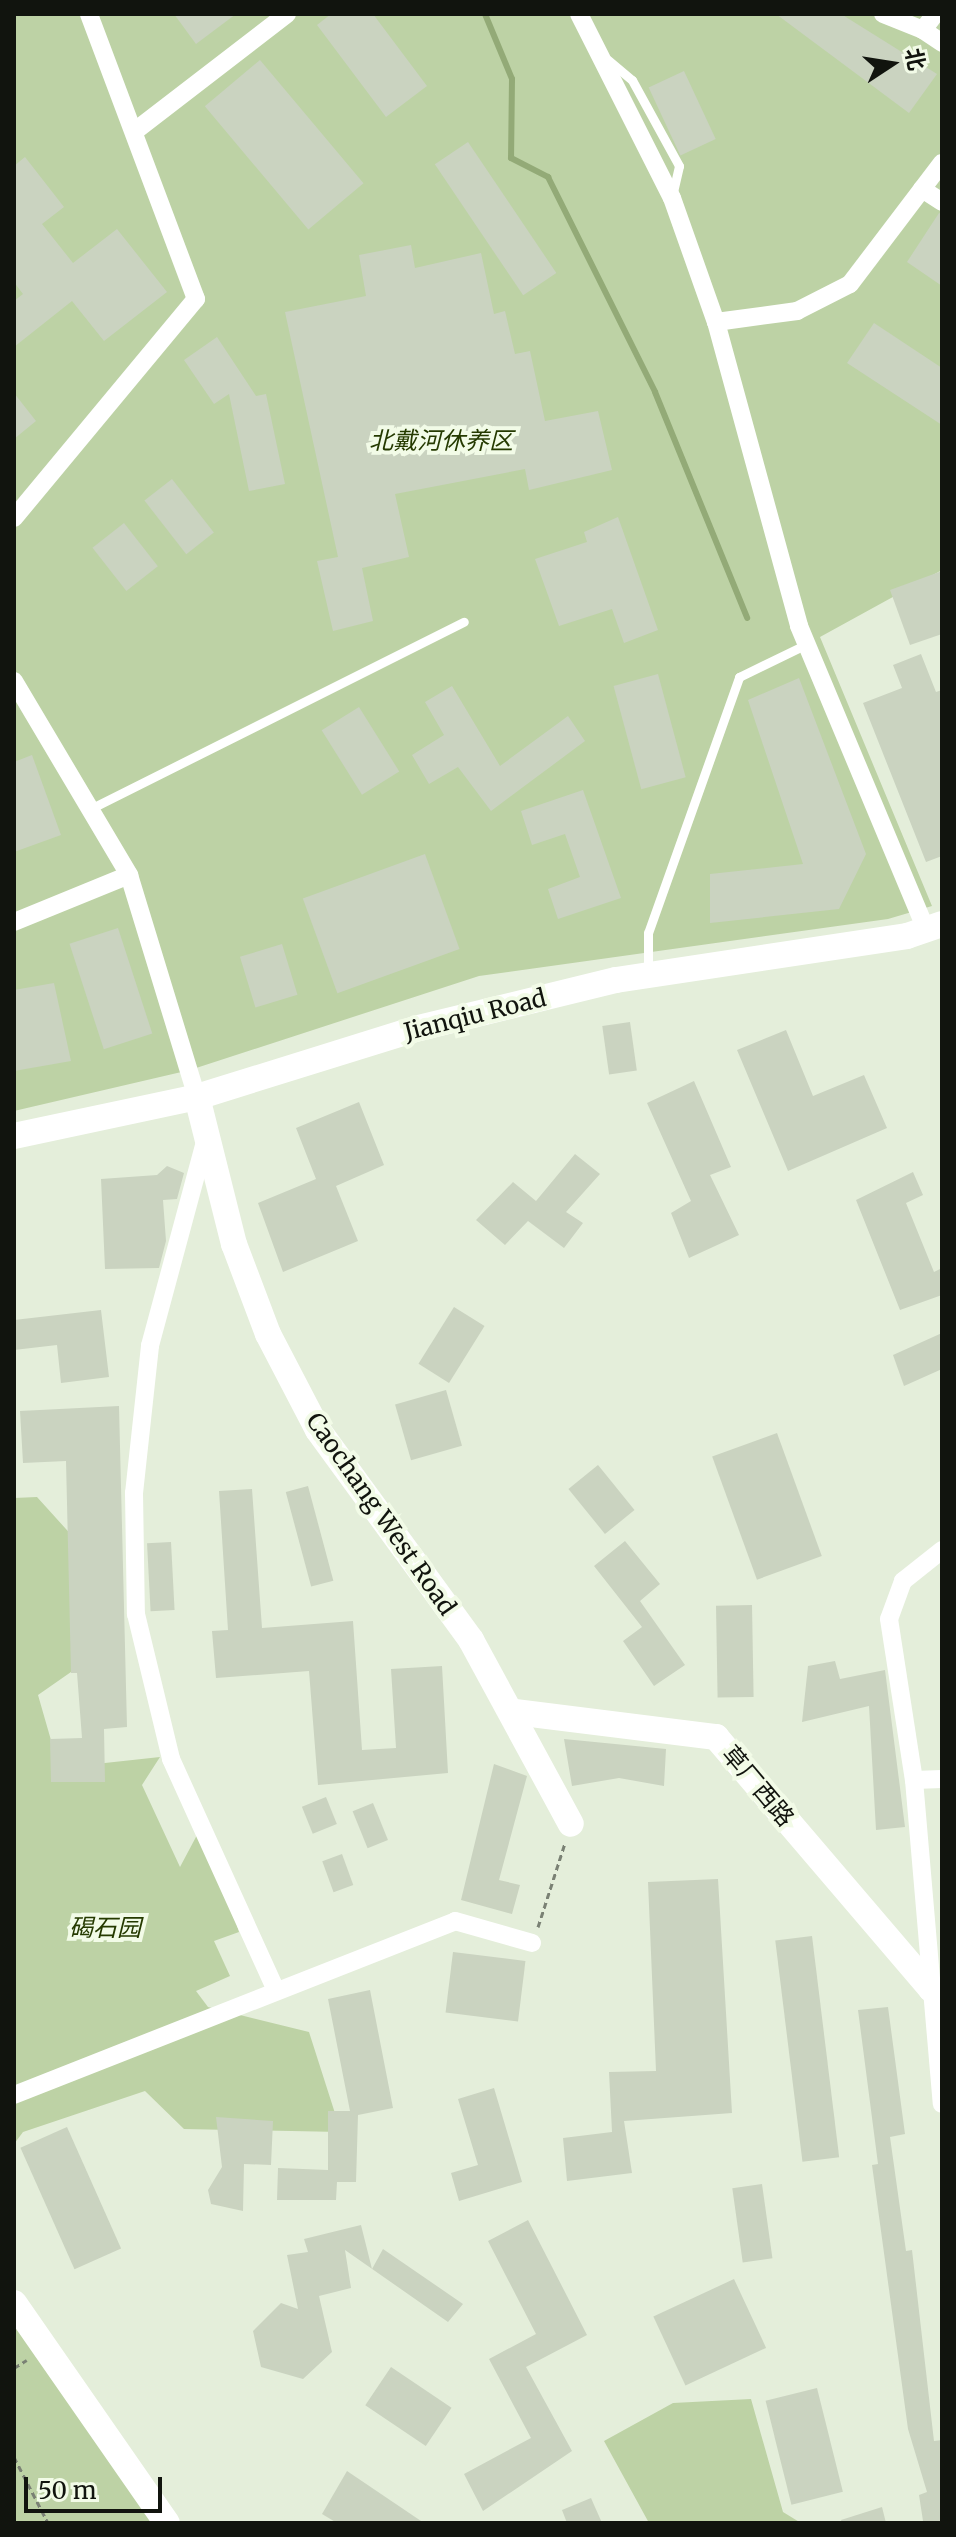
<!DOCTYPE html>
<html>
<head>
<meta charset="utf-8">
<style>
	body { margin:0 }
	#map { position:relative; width:956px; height:2537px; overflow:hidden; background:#e4eeda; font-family:Merriweather,"Noto Sans SC",serif }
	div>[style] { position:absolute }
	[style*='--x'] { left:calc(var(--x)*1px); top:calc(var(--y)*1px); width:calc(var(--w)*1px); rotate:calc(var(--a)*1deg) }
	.green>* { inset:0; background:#bdd2a5 }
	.stream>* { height:6px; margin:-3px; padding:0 3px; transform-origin:3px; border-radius:3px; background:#93aa77 }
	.building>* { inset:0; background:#cad3c0; transform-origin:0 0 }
	.path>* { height:3px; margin-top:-1.5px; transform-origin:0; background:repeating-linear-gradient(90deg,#7a8174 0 6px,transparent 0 10px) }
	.service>* { height:9px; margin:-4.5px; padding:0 4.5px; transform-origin:4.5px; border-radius:4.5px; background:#fff }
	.minor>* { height:18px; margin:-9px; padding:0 9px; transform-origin:9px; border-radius:9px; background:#fff }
	.secondary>* { height:26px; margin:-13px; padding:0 13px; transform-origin:13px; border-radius:13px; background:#fff }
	span { translate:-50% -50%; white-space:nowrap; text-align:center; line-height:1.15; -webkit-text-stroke:8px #f2fbe7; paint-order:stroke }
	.park-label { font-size:24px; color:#253a00; font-style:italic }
	.street-label { font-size:24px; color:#11140e }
	.frame { position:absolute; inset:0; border:16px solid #11140e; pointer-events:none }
	.north { position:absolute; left:852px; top:24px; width:80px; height:80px; -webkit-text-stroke:6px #f2fbe7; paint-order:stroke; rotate:78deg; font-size:22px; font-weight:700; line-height:32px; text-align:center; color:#11140e }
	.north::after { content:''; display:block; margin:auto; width:28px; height:36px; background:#11140e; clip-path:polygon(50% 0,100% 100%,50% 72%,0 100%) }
	.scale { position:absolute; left:24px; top:2477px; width:138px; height:36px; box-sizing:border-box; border:4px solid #11140e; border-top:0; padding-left:10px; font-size:24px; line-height:28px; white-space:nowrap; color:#11140e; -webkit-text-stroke:6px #f2fbe7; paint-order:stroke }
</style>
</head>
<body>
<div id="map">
	<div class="green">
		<i style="clip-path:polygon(14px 14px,942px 14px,942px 570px,820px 637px,932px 906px,888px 919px,479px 976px,190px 1070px,14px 1111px)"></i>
		<i style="clip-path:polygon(37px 1497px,75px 1539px,81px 1665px,38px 1695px,59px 1768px,160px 1757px,142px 1785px,180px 1867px,205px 1820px,239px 1932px,214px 1941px,230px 1976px,196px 1991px,208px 2007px,309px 2032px,341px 2132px,184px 2129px,145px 2091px,23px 2132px,14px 2144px,14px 1498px)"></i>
		<i style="clip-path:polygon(14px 2314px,159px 2523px,14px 2523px)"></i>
		<i style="clip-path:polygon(751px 2399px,783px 2512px,801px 2523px,649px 2523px,604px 2441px,673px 2403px)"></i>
	</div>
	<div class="stream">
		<i style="--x:485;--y:14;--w:70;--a:67.4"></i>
		<i style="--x:512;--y:79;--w:79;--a:90.7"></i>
		<i style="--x:511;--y:158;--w:42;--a:27.2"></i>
		<i style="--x:548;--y:177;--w:240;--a:63.5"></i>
		<i style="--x:655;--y:392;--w:244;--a:67.8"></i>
	</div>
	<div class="building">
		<i style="clip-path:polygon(174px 14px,236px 14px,196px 44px)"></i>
		<i style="clip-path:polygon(331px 14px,373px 14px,427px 86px,386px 117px,317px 25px)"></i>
		<i style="clip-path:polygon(776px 14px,841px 14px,937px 74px,909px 113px)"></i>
		<i style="left:260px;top:60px;width:161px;height:72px;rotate:50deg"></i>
		<i style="left:684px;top:71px;width:75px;height:39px;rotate:65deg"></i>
		<i style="left:468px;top:142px;width:158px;height:40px;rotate:56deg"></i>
		<i style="clip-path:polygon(25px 157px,64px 207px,42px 224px,73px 263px,117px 229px,167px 292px,104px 341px,72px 301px,14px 347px,14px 301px,23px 294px,14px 282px,14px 166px)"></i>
		<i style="clip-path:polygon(939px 213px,942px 214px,942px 286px,907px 262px)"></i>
		<i style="clip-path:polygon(411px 245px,415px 268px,481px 253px,494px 314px,505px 311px,515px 354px,530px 351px,545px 421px,598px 411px,612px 470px,529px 490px,525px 469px,395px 494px,409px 557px,362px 568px,373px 621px,333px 631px,317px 561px,338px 557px,285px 312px,366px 296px,359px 255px)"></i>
		<i style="clip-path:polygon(874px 323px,942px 368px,942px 425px,847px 363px)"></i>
		<i style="clip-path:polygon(217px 337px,256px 396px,266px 394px,285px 484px,249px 491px,229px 394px,214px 404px,184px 360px)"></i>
		<i style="clip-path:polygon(14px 393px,36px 421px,14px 439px)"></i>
		<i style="left:172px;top:479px;width:68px;height:35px;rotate:52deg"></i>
		<i style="clip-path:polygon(618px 517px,658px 630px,624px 643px,612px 609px,559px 626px,535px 559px,587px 542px,584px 532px)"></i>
		<i style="left:124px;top:523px;width:55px;height:40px;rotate:52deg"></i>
		<i style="clip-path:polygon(942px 571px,942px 634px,910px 645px,890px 590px)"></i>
		<i style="clip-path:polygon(921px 654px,936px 692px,942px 690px,942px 856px,926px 862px,863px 703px,902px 688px,893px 665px)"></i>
		<i style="left:658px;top:674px;width:107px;height:46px;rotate:75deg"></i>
		<i style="clip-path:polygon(799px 678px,866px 854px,839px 909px,710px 923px,710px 874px,803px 864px,748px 700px)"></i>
		<i style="clip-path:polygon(452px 686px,500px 766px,568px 716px,585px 741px,491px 811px,458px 767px,429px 784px,412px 755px,444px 735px,425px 702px)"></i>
		<i style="left:359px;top:707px;width:76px;height:44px;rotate:58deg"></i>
		<i style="clip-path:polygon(32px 755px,61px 835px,14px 852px,14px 762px)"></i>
		<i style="clip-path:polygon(583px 790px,621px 898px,558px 919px,548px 889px,580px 877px,565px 834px,532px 845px,521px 811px)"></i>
		<i style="left:425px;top:854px;width:101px;height:130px;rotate:70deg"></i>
		<i style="left:118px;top:928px;width:111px;height:51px;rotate:72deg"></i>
		<i style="left:282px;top:944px;width:53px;height:44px;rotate:73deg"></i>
		<i style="clip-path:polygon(54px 983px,71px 1061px,14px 1071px,14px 990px)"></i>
		<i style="left:630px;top:1022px;width:49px;height:28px;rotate:82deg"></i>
		<i style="clip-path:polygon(786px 1030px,813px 1096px,864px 1075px,887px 1128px,788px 1171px,737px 1050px)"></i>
		<i style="clip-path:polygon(694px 1081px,731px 1167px,710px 1175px,739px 1235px,689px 1258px,671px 1213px,691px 1201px,647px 1103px)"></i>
		<i style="clip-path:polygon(359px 1102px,384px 1165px,336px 1186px,358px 1241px,283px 1272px,258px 1203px,316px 1179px,296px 1128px)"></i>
		<i style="clip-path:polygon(575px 1154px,600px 1174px,566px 1212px,583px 1223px,564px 1248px,528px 1221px,505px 1245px,476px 1220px,513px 1182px,536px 1201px)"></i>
		<i style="clip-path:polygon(167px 1166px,184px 1173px,177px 1199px,163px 1200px,166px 1241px,159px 1268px,105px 1269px,101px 1179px,157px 1175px)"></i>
		<i style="clip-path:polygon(913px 1172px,923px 1195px,906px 1203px,934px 1272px,942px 1268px,942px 1295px,900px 1310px,856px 1200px)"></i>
		<i style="left:454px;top:1307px;width:36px;height:67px;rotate:32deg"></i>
		<i style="clip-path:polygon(101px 1310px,109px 1377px,61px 1383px,57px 1345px,14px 1350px,14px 1320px)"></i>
		<i style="clip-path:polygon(942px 1333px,942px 1369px,904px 1386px,893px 1355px)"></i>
		<i style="left:446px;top:1390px;width:58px;height:53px;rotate:74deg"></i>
		<i style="clip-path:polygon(119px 1406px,127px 1727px,104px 1729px,105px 1782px,51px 1782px,50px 1739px,82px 1738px,77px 1673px,71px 1673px,66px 1461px,23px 1463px,20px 1411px)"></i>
		<i style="left:777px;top:1433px;width:131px;height:69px;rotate:70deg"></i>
		<i style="left:598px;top:1465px;width:58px;height:38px;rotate:51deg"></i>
		<i style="left:308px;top:1486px;width:98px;height:23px;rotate:75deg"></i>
		<i style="clip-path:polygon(252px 1489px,262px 1628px,353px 1621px,362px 1750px,396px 1748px,391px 1669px,442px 1666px,448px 1773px,318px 1785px,309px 1671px,216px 1678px,212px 1631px,228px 1630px,219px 1491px)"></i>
		<i style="clip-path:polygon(625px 1541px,660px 1584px,640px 1601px,685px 1665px,654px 1686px,623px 1641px,642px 1627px,594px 1566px)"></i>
		<i style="left:171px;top:1542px;width:68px;height:24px;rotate:87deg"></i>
		<i style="left:752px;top:1605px;width:92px;height:36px;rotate:89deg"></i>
		<i style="clip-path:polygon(835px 1661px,840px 1679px,885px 1670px,905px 1827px,876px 1830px,869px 1706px,802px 1722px,808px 1666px)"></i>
		<i style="clip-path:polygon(564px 1739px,666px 1749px,664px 1786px,619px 1778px,572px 1786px)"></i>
		<i style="clip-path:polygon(494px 1764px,527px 1776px,499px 1880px,520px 1885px,512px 1914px,461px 1900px)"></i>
		<i style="left:326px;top:1797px;width:29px;height:26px;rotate:68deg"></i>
		<i style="left:373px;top:1803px;width:40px;height:22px;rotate:68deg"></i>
		<i style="left:342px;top:1854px;width:33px;height:21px;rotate:70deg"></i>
		<i style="clip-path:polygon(718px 1879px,732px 2113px,624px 2121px,632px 2173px,567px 2181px,563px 2138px,612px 2132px,609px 2072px,656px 2071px,648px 1882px)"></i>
		<i style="left:812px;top:1936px;width:223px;height:37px;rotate:83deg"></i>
		<i style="left:453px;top:1952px;width:73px;height:61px;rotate:7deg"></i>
		<i style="clip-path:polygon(370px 1990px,393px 2108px,358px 2115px,356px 2182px,337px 2182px,336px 2200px,277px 2200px,278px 2168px,328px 2170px,328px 2111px,350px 2111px,328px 1999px)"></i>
		<i style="clip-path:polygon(888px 2007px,905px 2134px,890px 2137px,906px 2251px,912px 2250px,934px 2441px,942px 2440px,942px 2523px,923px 2521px,919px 2495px,927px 2492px,908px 2429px,872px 2165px,878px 2164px,858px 2010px)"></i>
		<i style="clip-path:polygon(494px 2088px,522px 2182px,459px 2201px,451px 2173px,478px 2165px,458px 2099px)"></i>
		<i style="clip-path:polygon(216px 2117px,273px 2121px,271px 2165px,244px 2164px,243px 2211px,211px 2204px,208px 2190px,222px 2167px)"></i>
		<i style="left:67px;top:2127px;width:133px;height:51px;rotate:66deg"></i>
		<i style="left:762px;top:2184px;width:75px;height:30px;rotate:82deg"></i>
		<i style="clip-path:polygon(528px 2220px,587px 2335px,526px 2367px,572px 2451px,483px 2511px,464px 2474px,531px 2438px,489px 2359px,536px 2334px,488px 2241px)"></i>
		<i style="clip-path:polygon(361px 2225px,372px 2269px,383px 2249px,463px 2304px,448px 2322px,345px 2250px,351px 2288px,319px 2296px,332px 2352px,303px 2379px,261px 2367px,253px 2331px,281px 2303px,298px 2309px,287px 2255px,308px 2252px,304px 2239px)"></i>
		<i style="left:734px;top:2279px;width:76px;height:89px;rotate:65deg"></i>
		<i style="left:391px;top:2367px;width:73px;height:46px;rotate:34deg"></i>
		<i style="left:817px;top:2388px;width:107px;height:53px;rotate:76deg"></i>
		<i style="clip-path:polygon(347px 2471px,424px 2523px,337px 2523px,322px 2514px)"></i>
		<i style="clip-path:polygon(591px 2498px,602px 2523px,567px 2523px,562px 2510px)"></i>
		<i style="clip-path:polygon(882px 2507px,886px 2523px,842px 2523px,841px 2520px)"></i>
	</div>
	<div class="path">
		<i style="--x:538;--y:1927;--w:88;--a:-72.2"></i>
		<i style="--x:14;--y:2368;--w:15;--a:-32"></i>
		<i style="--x:14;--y:2457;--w:74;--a:62.7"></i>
	</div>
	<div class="service">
		<i style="--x:608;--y:60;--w:31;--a:40"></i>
		<i style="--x:632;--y:80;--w:98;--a:61.3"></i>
		<i style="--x:679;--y:166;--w:28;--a:103"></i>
		<i style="--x:90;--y:809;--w:418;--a:-26.6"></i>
		<i style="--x:648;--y:971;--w:38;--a:-90"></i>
		<i style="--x:648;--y:933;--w:272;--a:-70.4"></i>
		<i style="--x:739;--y:677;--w:76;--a:-25.9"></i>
	</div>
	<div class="minor">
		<i style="--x:579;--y:14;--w:206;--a:63.2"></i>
		<i style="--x:672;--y:198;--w:132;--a:70.5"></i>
		<i style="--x:716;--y:322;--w:315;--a:74.7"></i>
		<i style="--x:799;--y:626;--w:329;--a:67.3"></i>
		<i style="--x:883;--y:14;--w:43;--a:21.8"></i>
		<i style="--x:935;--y:14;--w:20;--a:127"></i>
		<i style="--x:923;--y:30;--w:23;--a:34"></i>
		<i style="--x:135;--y:131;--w:192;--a:-37.6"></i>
		<i style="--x:922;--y:189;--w:24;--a:33"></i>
		<i style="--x:716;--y:322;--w:82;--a:-7.7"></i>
		<i style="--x:797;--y:311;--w:59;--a:-27"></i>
		<i style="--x:850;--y:284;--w:152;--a:-52.8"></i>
		<i style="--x:14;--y:518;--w:285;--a:-50.3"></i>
		<i style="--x:196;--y:299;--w:304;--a:-110.6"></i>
		<i style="--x:14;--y:681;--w:226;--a:59.3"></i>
		<i style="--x:129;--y:875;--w:232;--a:73"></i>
		<i style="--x:14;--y:922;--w:124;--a:-22.2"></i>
		<i style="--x:206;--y:1138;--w:215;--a:105.1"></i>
		<i style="--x:150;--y:1346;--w:148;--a:96.2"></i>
		<i style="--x:134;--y:1493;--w:121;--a:89.1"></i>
		<i style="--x:136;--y:1614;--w:149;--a:76.4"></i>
		<i style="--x:171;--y:1759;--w:252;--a:65.6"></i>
		<i style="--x:942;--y:1550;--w:50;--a:141.5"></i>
		<i style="--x:903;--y:1581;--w:40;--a:110.2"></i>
		<i style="--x:889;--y:1619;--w:163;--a:81.2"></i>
		<i style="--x:914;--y:1780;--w:325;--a:85.1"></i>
		<i style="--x:914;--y:1780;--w:28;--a:-2"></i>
		<i style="--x:14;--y:2095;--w:474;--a:-21.5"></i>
		<i style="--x:455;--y:1921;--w:80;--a:15.9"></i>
	</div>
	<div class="secondary">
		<i style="--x:197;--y:1097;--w:152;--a:75.9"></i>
		<i style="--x:234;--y:1244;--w:96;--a:69.3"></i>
		<i style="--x:268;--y:1334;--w:108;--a:62.5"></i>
		<i style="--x:318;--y:1430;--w:260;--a:53.9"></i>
		<i style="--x:471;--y:1640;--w:209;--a:61.5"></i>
		<i style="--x:14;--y:1136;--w:187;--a:-12"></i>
		<i style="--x:197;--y:1097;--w:232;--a:-17.3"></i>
		<i style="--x:419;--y:1028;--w:203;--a:-13.7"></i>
		<i style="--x:616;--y:980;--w:294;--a:-8.6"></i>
		<i style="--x:907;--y:936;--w:37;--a:-19"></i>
		<i style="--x:515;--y:1712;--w:203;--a:7.1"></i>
		<i style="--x:716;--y:1737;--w:331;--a:49.5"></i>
		<i style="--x:931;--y:1989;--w:11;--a:15"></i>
		<i style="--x:14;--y:2303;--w:268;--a:55.2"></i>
	</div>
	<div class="park-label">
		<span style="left:441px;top:441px">北戴河休养区</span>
		<span style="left:105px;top:1928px">碣石园</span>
	</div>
	<div class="street-label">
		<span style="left:475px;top:1015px;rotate:-14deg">Jianqiu Road</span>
		<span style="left:381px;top:1514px;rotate:55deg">Caochang West Road</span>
		<span style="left:758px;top:1786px;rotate:50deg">草厂西路</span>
	</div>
	<div class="frame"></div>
	<div class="north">北</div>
	<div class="scale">50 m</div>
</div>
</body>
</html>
